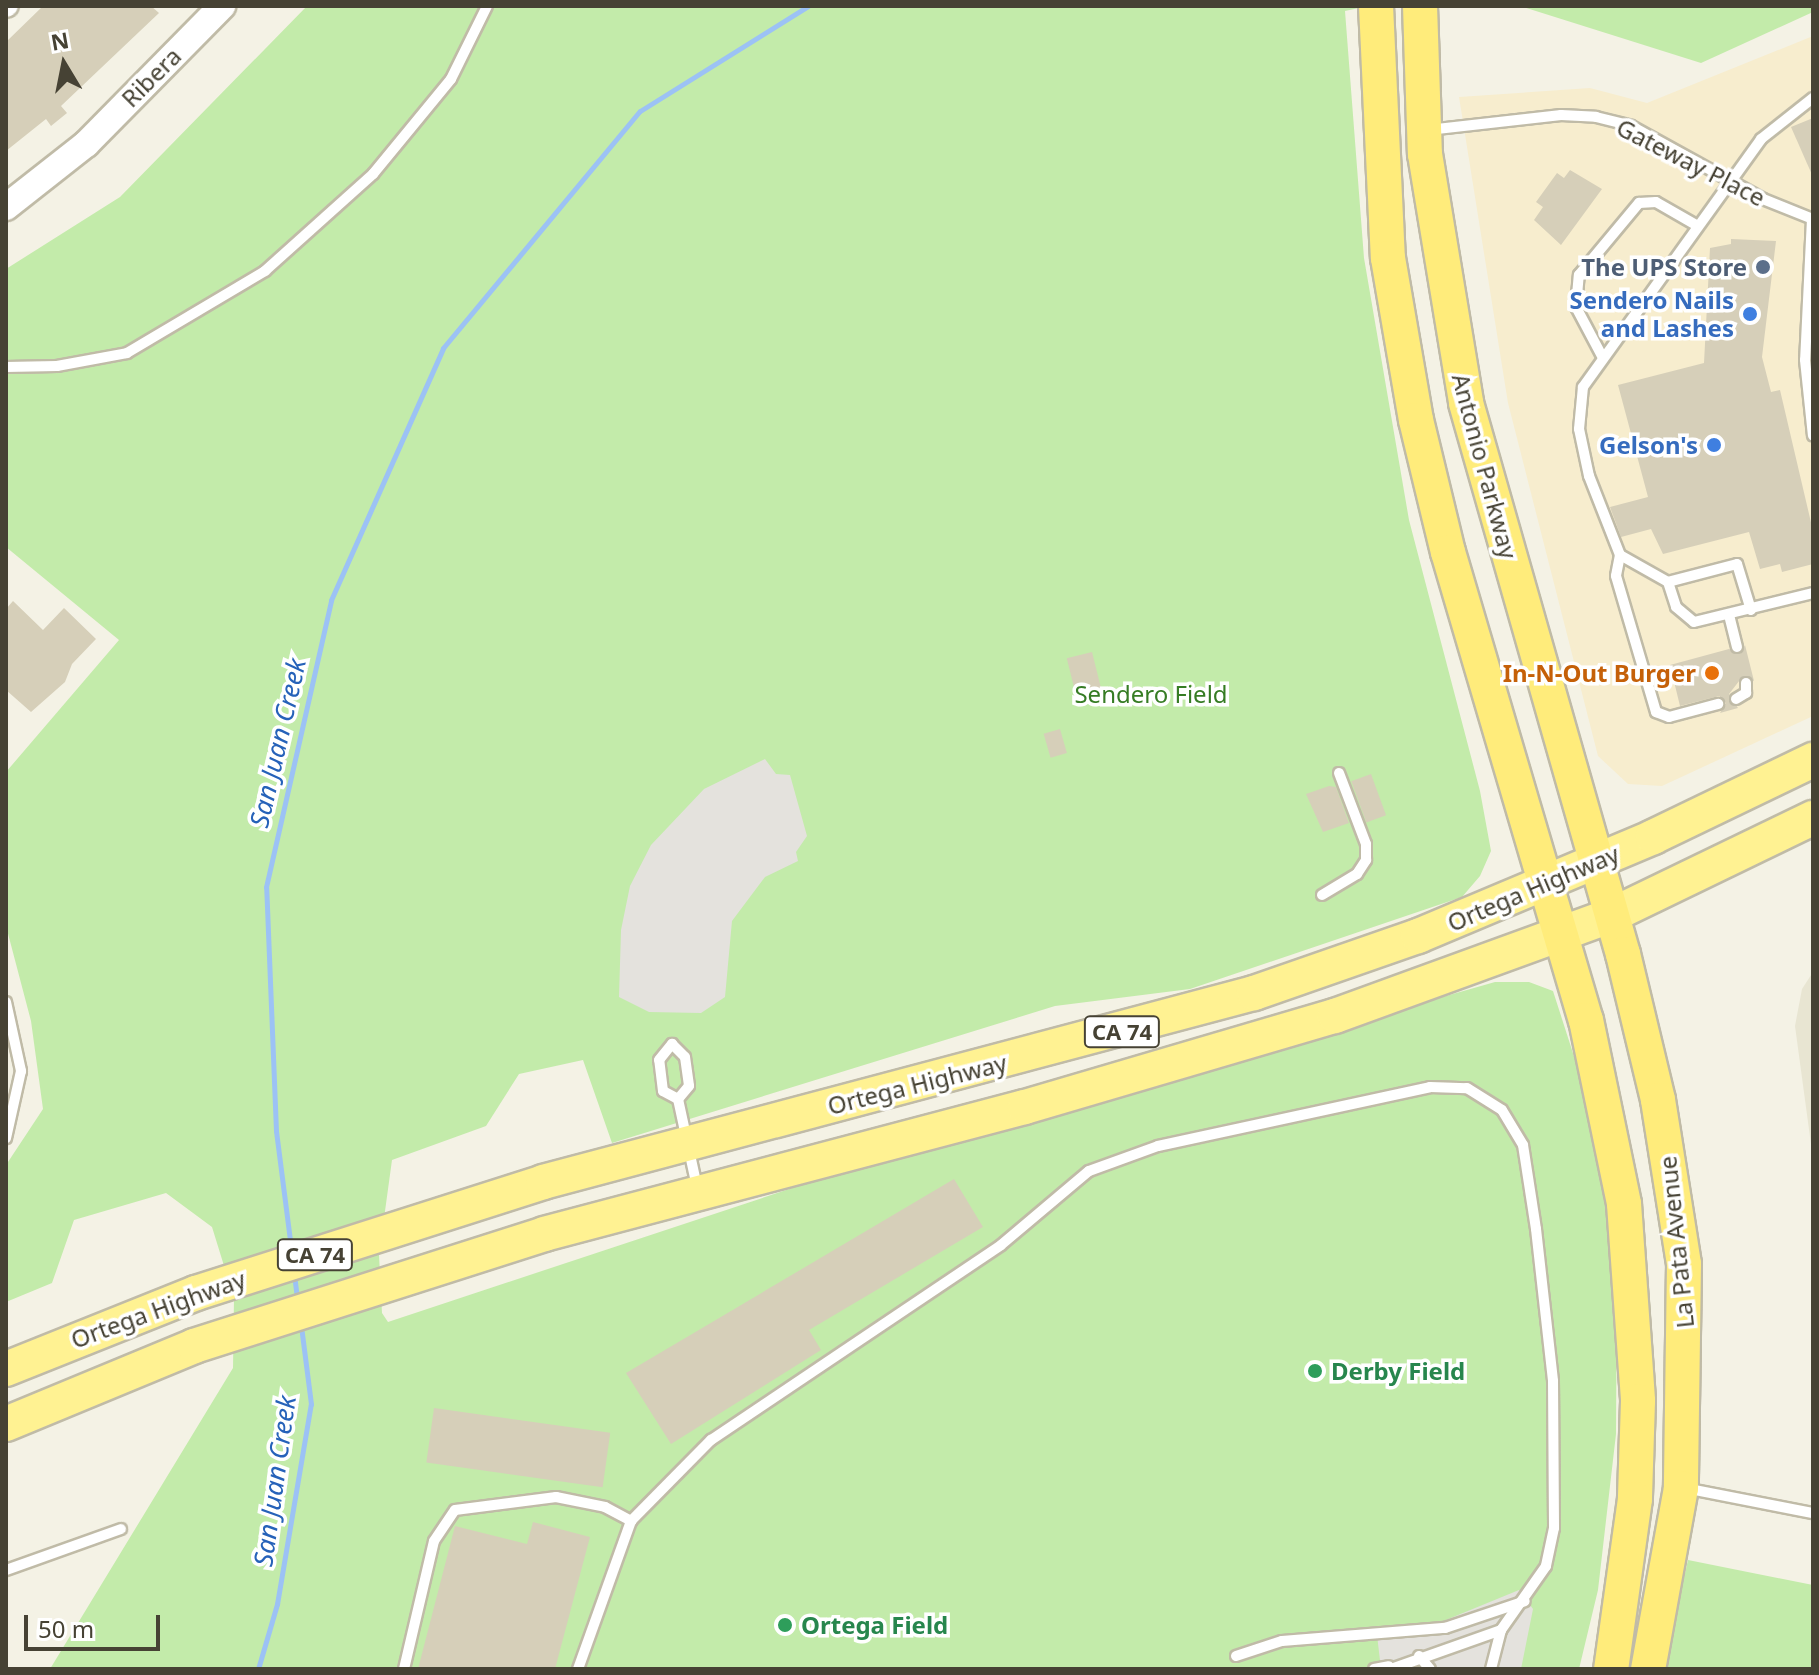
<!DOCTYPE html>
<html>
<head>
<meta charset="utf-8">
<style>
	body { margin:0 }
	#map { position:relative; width:1819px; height:1675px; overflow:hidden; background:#f4f2e5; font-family:"Noto Sans",sans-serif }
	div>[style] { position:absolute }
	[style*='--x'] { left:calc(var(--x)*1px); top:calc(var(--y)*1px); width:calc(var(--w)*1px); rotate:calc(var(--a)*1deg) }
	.residential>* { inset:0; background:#e8e5d2 }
	.commercial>* { inset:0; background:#f7edce }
	.green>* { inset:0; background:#c3ebaa }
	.parking>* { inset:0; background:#e4e2dd }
	.stream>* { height:5px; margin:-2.5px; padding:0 2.5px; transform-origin:2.5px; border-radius:2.5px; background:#9cc2f5 }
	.building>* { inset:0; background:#d6cfb9; transform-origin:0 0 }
	.roads { filter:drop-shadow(2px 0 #c0bba7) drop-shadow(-2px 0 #c0bba7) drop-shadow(0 2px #c0bba7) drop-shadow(0 -2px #c0bba7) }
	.service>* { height:10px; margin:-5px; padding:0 5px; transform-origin:5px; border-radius:5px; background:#fff }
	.minor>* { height:20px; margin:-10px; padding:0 10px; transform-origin:10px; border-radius:10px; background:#fff }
	.tertiary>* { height:26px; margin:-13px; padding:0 13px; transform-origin:13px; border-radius:13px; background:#fff }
	.primary>* { height:34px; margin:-17px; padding:0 17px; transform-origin:17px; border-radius:17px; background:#fff292 }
	.trunk>* { height:34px; margin:-17px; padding:0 17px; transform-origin:17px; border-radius:17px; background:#ffec7b }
	.dots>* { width:22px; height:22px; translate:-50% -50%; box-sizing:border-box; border:4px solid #fff; border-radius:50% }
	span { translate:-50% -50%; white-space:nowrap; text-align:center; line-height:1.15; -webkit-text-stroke:7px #fff; paint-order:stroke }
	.shield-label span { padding:2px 6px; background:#fff; border:2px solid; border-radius:6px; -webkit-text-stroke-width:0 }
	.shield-label { font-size:22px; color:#464234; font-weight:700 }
	.street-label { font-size:24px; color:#464234 }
	.service-label { font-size:24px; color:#4e5e75; font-weight:700 }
	.right { translate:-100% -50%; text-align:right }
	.shop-label { font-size:24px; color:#366cbe; font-weight:700 }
	.food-label { font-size:24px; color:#c56008; font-weight:700 }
	.park-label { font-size:24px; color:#367c24 }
	.leisure-label { font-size:24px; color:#27864d; font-weight:700 }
	.left { translate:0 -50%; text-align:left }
	.water-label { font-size:26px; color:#2662b9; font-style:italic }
	.frame { position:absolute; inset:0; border:8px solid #464234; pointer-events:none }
	.north { position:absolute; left:24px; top:24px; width:80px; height:80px; -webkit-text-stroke:6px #fff; paint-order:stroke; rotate:350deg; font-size:22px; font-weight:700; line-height:32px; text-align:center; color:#464234 }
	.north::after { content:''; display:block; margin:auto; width:28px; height:36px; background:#464234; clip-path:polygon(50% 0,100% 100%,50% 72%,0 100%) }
	.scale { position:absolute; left:24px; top:1615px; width:136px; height:36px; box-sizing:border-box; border:4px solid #464234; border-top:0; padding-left:10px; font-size:24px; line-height:28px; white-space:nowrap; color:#464234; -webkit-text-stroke:6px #fff; paint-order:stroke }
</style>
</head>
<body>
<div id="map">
	<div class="residential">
		<i style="clip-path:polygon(1813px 972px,1813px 1159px,1795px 1026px,1802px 989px)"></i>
	</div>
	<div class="commercial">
		<i style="clip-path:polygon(1813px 36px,1813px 716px,1662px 786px,1628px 784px,1598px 756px,1508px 403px,1459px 97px,1590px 88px,1647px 103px)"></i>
	</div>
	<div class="green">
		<i style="clip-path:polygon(307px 6px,1368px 6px,1345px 11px,1364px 258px,1409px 520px,1480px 791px,1491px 851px,1480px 876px,1462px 897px,1190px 989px,1055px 1006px,612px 1143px,583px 1060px,519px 1074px,486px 1126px,392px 1160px,379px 1255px,382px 1313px,388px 1322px,916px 1147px,1495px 982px,1529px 982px,1553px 991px,1581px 1078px,1617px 1266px,1616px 1434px,1598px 1590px,1579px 1669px,50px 1669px,233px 1368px,234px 1298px,212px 1227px,166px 1193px,74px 1220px,52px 1283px,6px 1302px,6px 1165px,43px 1109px,31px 1021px,6px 926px,6px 772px,119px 640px,6px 547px,6px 269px,120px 197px)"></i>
		<i style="clip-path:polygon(1520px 6px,1813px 6px,1813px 12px,1701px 63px)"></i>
		<i style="clip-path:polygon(1688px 1560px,1813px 1585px,1813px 1669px,1663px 1669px)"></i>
	</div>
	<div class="parking">
		<i style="clip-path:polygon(765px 759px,776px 774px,790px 775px,807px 836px,796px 852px,798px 861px,765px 877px,732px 921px,725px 997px,701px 1013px,649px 1012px,619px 997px,621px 930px,630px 886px,651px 845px,704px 789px)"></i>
		<i style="clip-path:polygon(1519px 1590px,1533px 1609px,1521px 1669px,1381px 1669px,1377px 1635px,1441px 1622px)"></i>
	</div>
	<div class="stream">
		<i style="--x:291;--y:1248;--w:118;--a:-97.3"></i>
		<i style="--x:276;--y:1131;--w:244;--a:-92.3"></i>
		<i style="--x:266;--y:887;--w:294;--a:-77.2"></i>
		<i style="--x:331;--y:600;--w:276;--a:-66"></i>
		<i style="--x:443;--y:348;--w:308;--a:-50.3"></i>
		<i style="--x:640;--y:111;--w:198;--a:-32"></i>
		<i style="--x:294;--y:1274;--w:26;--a:83"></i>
		<i style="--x:258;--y:1669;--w:68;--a:-73.7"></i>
		<i style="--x:277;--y:1604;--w:203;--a:-80.4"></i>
		<i style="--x:311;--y:1404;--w:79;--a:-97.3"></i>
	</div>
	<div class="building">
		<i style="clip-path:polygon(43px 6px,151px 6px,159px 13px,61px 106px,67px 113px,51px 126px,46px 119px,6px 151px,6px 42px)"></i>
		<i style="clip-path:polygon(1813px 118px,1813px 177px,1791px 127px)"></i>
		<i style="clip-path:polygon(1570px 170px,1602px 189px,1561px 245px,1534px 220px,1543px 207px,1536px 202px,1557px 173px,1564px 178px)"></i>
		<i style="clip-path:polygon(1731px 239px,1776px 241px,1762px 357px,1771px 392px,1780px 390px,1813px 531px,1813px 564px,1782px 572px,1780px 564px,1760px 569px,1749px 532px,1663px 554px,1651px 529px,1621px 537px,1610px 507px,1648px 497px,1618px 385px,1704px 363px,1710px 248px,1731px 244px)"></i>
		<i style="clip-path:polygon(13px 601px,43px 630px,64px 608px,96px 639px,72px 664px,65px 682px,31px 712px,6px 690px,6px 609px)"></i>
		<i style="clip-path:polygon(1745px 645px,1754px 681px,1743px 676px,1729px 694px,1738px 708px,1720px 713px,1726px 703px,1719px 696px,1680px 706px,1670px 665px,1729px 649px,1740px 654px)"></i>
		<i style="left:1092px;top:652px;width:38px;height:26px;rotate:76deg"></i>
		<i style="left:1060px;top:729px;width:25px;height:17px;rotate:74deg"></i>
		<i style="left:1371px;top:774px;width:44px;height:21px;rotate:70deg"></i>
		<i style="clip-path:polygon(1329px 786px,1336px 787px,1349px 823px,1323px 832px,1306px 794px)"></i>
		<i style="clip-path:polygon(954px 1179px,983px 1227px,809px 1330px,821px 1350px,671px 1444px,626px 1373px)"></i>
		<i style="left:434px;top:1408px;width:178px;height:55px;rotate:8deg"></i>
		<i style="clip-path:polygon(533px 1522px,590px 1537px,555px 1669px,418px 1669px,455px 1526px,527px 1544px)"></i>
	</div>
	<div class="roads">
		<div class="service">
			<i style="--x:1428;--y:130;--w:134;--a:-6.4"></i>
			<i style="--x:1561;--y:115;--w:35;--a:3"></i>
			<i style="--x:1596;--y:117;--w:36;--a:14"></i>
			<i style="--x:1631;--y:126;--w:151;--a:28.9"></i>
			<i style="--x:1763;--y:199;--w:54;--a:21.8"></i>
			<i style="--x:1812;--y:219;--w:141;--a:92.8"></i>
			<i style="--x:1805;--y:360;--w:76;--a:84"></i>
			<i style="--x:1603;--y:358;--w:58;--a:-117.9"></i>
			<i style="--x:1576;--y:307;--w:32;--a:-85"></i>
			<i style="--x:1579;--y:275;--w:94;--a:-50.2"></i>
			<i style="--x:1639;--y:203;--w:17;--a:-3"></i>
			<i style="--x:1656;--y:202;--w:46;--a:29.9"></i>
			<i style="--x:6;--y:367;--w:51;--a:-1.1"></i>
			<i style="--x:57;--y:366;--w:71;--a:-10.5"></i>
			<i style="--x:127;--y:353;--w:161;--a:-30.7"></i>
			<i style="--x:265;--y:271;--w:145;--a:-41.9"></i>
			<i style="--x:373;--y:174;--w:123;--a:-50.6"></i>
			<i style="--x:451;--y:79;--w:81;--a:-63.7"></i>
			<i style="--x:1620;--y:555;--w:21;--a:101"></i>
			<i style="--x:1616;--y:576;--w:142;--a:73.6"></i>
			<i style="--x:1656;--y:712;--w:14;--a:21"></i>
			<i style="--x:1669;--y:717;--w:51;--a:-14.9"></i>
			<i style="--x:1668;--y:582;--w:26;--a:72"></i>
			<i style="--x:1676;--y:607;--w:23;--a:40"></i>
			<i style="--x:1694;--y:622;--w:122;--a:-13.7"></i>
			<i style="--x:1751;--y:610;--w:48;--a:-106.9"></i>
			<i style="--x:1737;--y:564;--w:71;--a:165.4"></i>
			<i style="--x:1668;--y:582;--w:55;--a:-150.6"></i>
			<i style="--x:1620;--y:555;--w:85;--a:-111.4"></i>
			<i style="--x:1589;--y:476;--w:48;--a:-102"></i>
			<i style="--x:1579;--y:429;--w:42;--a:-84.6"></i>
			<i style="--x:1583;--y:387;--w:305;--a:-54.3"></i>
			<i style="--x:1761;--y:139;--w:66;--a:-38.3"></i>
			<i style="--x:1729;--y:615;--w:33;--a:76"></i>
			<i style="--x:1736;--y:699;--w:12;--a:-31"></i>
			<i style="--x:1746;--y:693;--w:10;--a:-90"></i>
			<i style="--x:1322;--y:895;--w:41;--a:-31"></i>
			<i style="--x:1357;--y:874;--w:17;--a:-57"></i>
			<i style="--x:1366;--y:860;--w:16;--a:-90"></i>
			<i style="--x:1366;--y:844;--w:76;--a:-110.8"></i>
			<i style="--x:6;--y:1002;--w:71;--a:77.7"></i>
			<i style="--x:21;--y:1071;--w:69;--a:102.6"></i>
			<i style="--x:672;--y:1044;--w:18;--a:45"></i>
			<i style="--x:685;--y:1057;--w:29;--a:82"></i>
			<i style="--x:689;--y:1086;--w:17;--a:130"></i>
			<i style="--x:678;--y:1099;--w:17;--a:-152"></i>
			<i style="--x:663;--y:1091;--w:31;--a:-97"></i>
			<i style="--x:659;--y:1060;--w:21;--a:-51"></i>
			<i style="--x:678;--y:1099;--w:90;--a:77.8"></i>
			<i style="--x:1685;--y:1488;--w:130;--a:11.1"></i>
			<i style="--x:6;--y:1570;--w:122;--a:-19.6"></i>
			<i style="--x:1236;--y:1656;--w:48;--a:-18.1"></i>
			<i style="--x:1282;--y:1641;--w:164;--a:-4.6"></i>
			<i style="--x:1445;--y:1628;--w:84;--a:-18.6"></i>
			<i style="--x:1419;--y:1656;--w:17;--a:50"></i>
			<i style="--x:404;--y:1669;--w:131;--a:-76.8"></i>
			<i style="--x:434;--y:1541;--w:37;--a:-56"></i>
			<i style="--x:455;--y:1510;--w:102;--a:-7.3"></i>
			<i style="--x:556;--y:1497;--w:50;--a:11.5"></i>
			<i style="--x:605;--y:1507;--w:30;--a:28"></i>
			<i style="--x:578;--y:1669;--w:157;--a:-70.3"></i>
			<i style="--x:631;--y:1521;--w:114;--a:-45.4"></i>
			<i style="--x:711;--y:1440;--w:349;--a:-33.9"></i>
			<i style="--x:1001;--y:1245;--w:115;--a:-40.1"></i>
			<i style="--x:1089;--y:1171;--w:73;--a:-19.9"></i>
			<i style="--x:1158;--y:1146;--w:278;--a:-12.2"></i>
			<i style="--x:1430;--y:1087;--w:37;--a:2"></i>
			<i style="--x:1467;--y:1088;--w:41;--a:32.2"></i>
			<i style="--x:1502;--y:1110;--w:41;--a:59"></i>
			<i style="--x:1523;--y:1145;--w:85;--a:81.2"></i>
			<i style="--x:1536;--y:1229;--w:153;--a:83.6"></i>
			<i style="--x:1553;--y:1381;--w:147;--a:89.6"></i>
			<i style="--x:1554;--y:1528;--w:39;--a:102"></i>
			<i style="--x:1546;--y:1566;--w:78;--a:125.1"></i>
			<i style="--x:1374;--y:1669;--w:15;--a:-11"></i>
			<i style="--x:1391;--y:1669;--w:117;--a:-19.5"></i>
			<i style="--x:1501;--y:1630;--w:40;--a:104.4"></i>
		</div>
		<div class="minor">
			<i style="--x:6;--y:7;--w:2;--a:-27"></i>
		</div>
		<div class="tertiary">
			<i style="--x:6;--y:207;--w:102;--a:-38.2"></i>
			<i style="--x:86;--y:144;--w:194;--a:-45.4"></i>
		</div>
		<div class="primary">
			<i style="--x:6;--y:1369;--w:205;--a:-21.8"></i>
			<i style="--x:196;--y:1293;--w:364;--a:-17.7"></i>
			<i style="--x:543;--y:1182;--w:736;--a:-14.89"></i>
			<i style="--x:1254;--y:993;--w:174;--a:-19.2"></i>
			<i style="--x:1418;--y:936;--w:255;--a:-22.8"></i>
			<i style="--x:1653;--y:837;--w:178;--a:-25.7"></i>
			<i style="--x:6;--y:1424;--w:204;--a:-22.5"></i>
			<i style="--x:194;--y:1346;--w:367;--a:-17.7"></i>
			<i style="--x:544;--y:1234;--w:497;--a:-14.8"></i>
			<i style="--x:1025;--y:1107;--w:323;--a:-16.4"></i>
			<i style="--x:1335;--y:1016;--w:295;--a:-20"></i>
			<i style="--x:1612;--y:915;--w:223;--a:-25.8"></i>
		</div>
		<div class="trunk">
			<i style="--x:1376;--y:6;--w:252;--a:87.3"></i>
			<i style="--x:1388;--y:258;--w:164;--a:80.2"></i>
			<i style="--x:1416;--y:420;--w:136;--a:76.4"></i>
			<i style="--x:1448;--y:552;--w:488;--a:73.6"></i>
			<i style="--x:1586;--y:1020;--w:188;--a:78.3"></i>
			<i style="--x:1624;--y:1204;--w:197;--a:85.9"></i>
			<i style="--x:1638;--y:1401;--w:98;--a:91.8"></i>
			<i style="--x:1635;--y:1499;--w:172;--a:98"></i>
			<i style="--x:1420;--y:6;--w:148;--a:88.1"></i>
			<i style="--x:1425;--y:154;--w:252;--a:80.6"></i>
			<i style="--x:1466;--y:403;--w:573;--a:74.1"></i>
			<i style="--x:1623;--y:954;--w:150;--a:76.5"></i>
			<i style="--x:1658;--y:1100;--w:166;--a:81"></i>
			<i style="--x:1684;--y:1264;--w:224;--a:90.8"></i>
			<i style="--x:1681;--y:1488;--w:184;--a:100.3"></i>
		</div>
	</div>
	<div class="dots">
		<i style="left:1763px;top:267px;background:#5c6f8a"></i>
		<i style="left:1750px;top:314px;background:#3f7fe0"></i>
		<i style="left:1714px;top:445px;background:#3f7fe0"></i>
		<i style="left:1712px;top:673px;background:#e8710a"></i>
		<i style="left:1315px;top:1371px;background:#2e9e5b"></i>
		<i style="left:785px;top:1625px;background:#2e9e5b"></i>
	</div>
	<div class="shield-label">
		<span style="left:1122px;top:1032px">CA 74</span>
		<span style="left:315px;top:1255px">CA 74</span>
	</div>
	<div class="street-label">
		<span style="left:151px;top:77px;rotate:-45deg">Ribera</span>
		<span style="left:1691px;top:162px;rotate:27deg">Gateway Place</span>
		<span style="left:1485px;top:466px;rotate:75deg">Antonio Parkway</span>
		<span style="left:1533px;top:888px;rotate:-23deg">Ortega Highway</span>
		<span style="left:917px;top:1084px;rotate:-14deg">Ortega Highway</span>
		<span style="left:1676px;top:1242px;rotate:-96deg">La Pata Avenue</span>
		<span style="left:158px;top:1309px;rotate:-20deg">Ortega Highway</span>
	</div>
	<div class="service-label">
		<span class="right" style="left:1747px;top:267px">The UPS Store</span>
	</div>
	<div class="shop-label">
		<span class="right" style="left:1734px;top:314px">Sendero Nails<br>and Lashes</span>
		<span class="right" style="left:1698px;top:445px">Gelson's</span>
	</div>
	<div class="food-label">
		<span class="right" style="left:1696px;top:673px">In-N-Out Burger</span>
	</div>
	<div class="park-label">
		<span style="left:1151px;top:694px">Sendero Field</span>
	</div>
	<div class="leisure-label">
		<span class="left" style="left:1331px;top:1371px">Derby Field</span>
		<span class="left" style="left:801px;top:1625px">Ortega Field</span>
	</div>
	<div class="water-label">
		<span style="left:278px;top:743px;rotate:-77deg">San Juan Creek</span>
		<span style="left:275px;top:1481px;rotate:-82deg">San Juan Creek</span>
	</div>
	<div class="frame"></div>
	<div class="north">N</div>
	<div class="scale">50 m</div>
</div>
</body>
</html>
